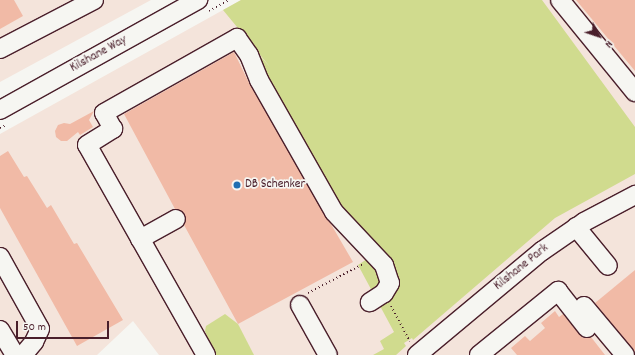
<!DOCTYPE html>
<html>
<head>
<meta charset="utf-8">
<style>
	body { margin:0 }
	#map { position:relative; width:635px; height:355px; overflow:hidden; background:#f6f6f2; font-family:Dekko,sans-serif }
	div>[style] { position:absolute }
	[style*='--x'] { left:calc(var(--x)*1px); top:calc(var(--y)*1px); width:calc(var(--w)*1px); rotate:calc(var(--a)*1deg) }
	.built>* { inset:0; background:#f4e4db }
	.green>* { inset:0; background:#d0db8e }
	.building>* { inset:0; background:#f1baa6 }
	.path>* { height:2px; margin-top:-1px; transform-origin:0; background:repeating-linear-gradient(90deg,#4a1f2b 0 1px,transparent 0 4px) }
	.roads { filter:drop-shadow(1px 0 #4a1f2b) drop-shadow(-1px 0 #4a1f2b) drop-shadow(0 1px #4a1f2b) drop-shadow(0 -1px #4a1f2b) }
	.minor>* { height:18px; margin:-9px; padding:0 9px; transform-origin:9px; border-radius:9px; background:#f6f6f2 }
	.dots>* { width:11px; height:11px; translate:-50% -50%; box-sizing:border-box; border:2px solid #f6f6f2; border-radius:50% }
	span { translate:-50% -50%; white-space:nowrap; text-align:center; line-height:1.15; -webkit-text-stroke:3.5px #f6f6f2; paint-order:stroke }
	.street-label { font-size:13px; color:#4a1f2b }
	.poi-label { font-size:13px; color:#4a1f2b }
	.left { translate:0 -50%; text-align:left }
	.north { position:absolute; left:579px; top:16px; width:40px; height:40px; -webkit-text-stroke:3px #f6f6f2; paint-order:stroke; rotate:130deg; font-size:11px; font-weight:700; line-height:16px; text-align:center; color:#4a1f2b }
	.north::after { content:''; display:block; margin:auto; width:14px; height:18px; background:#4a1f2b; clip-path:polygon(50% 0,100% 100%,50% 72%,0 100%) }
	.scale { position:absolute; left:16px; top:321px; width:93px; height:18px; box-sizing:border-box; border:2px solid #4a1f2b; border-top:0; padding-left:5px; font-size:12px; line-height:14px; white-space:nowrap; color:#4a1f2b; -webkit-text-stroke:3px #f6f6f2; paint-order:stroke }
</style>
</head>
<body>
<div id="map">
	<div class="built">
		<i style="clip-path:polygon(0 0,151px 0,0 82px)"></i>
		<i style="clip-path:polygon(241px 0,635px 0,635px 355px,159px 355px,133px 321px,97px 355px,0 355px,0 134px)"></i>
	</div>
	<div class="green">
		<i style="clip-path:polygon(241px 0,542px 0,635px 127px,635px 174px,555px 218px,413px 340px,412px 338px,404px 343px,406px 346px,396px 355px,373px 355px,384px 349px,380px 341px,394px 332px,358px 265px,367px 259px,260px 75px,260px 56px,270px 67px,223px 10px)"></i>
		<i style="clip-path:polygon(225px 314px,238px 324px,254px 355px,214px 355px,205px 331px,206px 326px)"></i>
	</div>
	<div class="building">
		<i style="clip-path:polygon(0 0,14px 0,23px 16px,0 29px)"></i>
		<i style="clip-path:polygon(576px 0,635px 0,635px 71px)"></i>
		<i style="clip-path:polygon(234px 52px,250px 85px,353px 262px,238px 324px,184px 225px,185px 214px,175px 209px,124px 114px)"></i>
		<i style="clip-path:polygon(94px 111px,89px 120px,93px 127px,80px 135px,78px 132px,67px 141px,61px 141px,56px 137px,55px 131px,58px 125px,64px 123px,70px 124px)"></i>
		<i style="clip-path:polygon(8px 151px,24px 177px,27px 176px,47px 208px,51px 205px,74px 244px,77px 243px,123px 320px,77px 346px,0 208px,0 156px)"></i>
		<i style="clip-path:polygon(635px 270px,635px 352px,595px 303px)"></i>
		<i style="clip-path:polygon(555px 311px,559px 317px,563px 314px,583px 338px,591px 337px,605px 355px,517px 355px,511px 348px,525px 336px,530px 341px,545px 328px,541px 323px)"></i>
	</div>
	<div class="path">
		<i style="--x:209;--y:11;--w:23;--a:-29"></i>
		<i style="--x:0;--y:128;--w:7;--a:-27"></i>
		<i style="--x:308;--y:293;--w:62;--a:-27.8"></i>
		<i style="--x:391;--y:306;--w:40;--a:62"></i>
	</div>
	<div class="roads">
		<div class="minor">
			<i style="--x:560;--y:0;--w:119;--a:50.8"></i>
			<i style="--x:0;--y:49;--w:106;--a:-27.5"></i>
			<i style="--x:0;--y:110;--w:227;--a:-29.1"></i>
			<i style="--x:576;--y:227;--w:50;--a:50.6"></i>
			<i style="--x:140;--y:239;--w:41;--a:-29.1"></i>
			<i style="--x:0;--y:257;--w:82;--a:60.9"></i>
			<i style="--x:40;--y:329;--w:14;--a:115"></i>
			<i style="--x:34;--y:342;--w:17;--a:130"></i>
			<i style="--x:300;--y:305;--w:57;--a:60.8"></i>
			<i style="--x:584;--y:306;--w:64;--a:50.1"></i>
			<i style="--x:0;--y:330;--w:29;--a:59"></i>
			<i style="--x:206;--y:355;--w:241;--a:-119.5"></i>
			<i style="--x:87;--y:145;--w:31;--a:-32"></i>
			<i style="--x:113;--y:129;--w:18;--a:-119"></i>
			<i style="--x:104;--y:113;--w:153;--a:-29.4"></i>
			<i style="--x:237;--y:38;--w:21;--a:55"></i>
			<i style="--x:249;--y:55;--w:27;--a:68"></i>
			<i style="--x:259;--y:80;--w:152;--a:60.4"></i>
			<i style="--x:334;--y:212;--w:73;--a:46.7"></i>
			<i style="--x:384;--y:265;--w:19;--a:72"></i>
			<i style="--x:390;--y:283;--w:12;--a:121"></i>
			<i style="--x:384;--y:293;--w:17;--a:147"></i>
			<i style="--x:417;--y:355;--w:163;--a:-39.8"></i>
			<i style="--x:542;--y:251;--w:51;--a:-34.6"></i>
			<i style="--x:584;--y:222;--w:58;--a:-27.9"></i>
			<i style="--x:479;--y:355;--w:102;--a:-39"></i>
			<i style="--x:558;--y:291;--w:47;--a:51.9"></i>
		</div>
	</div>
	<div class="dots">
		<i style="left:237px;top:185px;background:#1f6fb2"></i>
	</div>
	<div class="street-label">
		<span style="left:99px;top:55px;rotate:-29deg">Kilshane Way</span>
		<span style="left:522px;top:268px;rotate:-39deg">Kilshane Park</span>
	</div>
	<div class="poi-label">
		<span class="left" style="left:245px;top:185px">DB Schenker</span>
	</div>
	<div class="north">N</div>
	<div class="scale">50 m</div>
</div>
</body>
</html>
